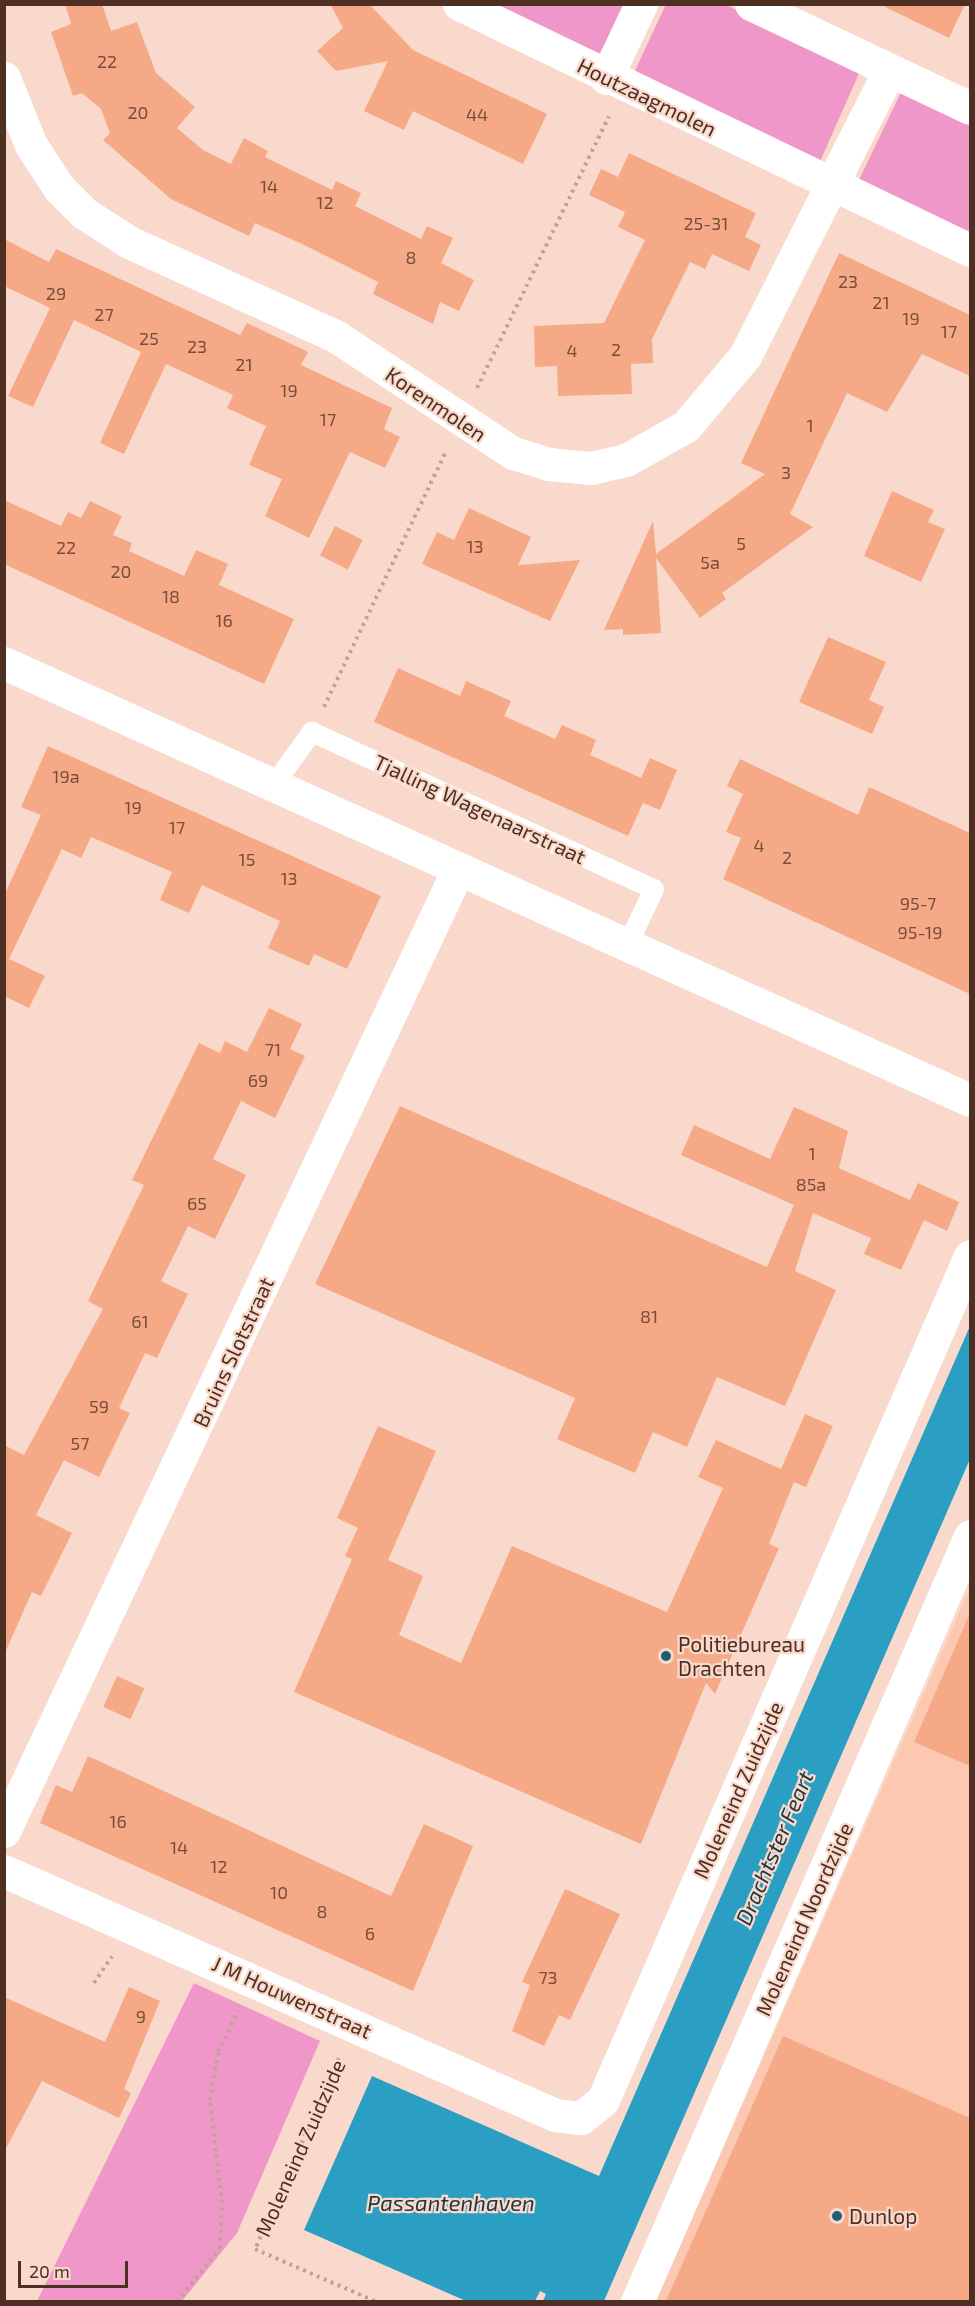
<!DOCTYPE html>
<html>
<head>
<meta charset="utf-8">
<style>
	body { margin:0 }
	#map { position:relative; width:975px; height:2306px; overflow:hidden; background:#f9d9cb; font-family:"Exo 2",sans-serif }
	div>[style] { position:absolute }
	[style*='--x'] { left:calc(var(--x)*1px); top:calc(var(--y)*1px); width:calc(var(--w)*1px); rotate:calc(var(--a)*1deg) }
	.built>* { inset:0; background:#fcc8b1 }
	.green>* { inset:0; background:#f097ca }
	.water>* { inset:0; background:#2b9ec3 }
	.building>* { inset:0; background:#f6a987; transform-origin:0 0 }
	.path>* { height:4px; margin-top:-2px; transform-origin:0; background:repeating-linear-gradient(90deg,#c2a294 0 3px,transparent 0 7.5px) }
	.service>* { height:20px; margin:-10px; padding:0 10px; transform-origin:10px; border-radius:10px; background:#fff }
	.minor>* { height:33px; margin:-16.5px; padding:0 16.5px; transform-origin:16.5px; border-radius:16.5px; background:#fff }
	.dots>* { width:16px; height:16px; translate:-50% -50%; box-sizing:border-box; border:3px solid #f9d9cb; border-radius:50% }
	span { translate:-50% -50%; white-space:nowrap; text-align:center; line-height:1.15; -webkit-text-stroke:4.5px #f9d9cb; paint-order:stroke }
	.number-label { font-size:18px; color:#784e3b }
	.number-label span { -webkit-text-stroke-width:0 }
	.street-label { font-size:21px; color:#4e3022 }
	.poi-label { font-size:21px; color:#4e3022 }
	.left { translate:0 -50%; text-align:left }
	.water-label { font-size:22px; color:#1e363f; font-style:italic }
	.frame { position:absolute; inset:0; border:6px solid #4e3022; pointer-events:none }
	.scale { position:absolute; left:18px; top:2261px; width:110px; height:27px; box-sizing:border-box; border:3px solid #4e3022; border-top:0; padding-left:8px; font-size:18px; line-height:21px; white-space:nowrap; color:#4e3022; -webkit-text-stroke:4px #f9d9cb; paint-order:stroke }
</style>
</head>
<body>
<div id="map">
	<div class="built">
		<i style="clip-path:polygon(970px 1588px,970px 2301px,656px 2301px)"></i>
	</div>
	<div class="green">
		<i style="clip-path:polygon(666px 4px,726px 5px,861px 69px,818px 166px,633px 75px)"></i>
		<i style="clip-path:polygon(496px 5px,624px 5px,600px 54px)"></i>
		<i style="clip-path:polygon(902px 90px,970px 124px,970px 237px,857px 184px)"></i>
		<i style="clip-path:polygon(194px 1983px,320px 2041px,237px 2233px,182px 2301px,37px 2301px)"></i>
	</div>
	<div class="water">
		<i style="clip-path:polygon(970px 1326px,970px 1459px,604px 2301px,543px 2301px,546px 2294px,540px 2291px,535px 2301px,466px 2301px,304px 2230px,372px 2076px,599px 2176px)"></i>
	</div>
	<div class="building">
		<i style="clip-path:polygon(65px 4px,102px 4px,111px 31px,137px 22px,156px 73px,195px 107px,177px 128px,203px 150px,231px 164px,244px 138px,268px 151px,265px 157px,332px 190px,336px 181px,361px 193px,355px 206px,421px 239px,427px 226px,453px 238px,441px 263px,474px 280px,459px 311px,440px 302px,433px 324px,373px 294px,378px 282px,300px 243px,255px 223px,249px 236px,171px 199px,103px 140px,110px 133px,101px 109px,82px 93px,73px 96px,51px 32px,71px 24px)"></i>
		<i style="clip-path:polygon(330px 4px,369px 4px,413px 50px,547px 114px,523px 164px,413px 111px,404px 130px,364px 111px,388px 61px,336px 71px,317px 51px,343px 28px)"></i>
		<i style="clip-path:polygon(879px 4px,965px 4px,949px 38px)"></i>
		<i style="clip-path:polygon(629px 153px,756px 213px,745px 237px,761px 245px,749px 271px,712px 254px,705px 269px,690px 262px,652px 339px,653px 363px,631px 364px,632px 394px,558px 396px,557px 366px,535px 367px,534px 326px,604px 323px,645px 240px,618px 227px,625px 212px,589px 195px,601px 169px,618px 177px)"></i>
		<i style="clip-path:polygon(4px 239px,49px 262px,56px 249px,240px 335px,247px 323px,308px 352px,301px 365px,392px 408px,384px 429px,400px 437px,385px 468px,350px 452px,309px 538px,265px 516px,282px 479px,249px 465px,266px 426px,227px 408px,233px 395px,166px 364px,124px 454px,100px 443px,141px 352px,74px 320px,33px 407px,8px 396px,50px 308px,4px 286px)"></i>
		<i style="clip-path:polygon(839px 253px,970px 315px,970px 376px,922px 354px,887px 412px,847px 393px,790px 514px,813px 527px,722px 593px,726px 599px,700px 618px,656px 558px,661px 633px,623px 635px,623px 629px,604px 630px,653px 521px,656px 554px,765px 474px,741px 463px)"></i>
		<i style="clip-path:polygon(892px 491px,934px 510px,928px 522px,945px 529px,921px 582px,864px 556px)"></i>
		<i style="clip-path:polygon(4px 500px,61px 526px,68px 512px,81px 518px,90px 501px,122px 516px,113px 535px,132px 543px,129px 551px,184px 576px,196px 550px,228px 564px,219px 585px,294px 619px,264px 684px,4px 564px)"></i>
		<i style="clip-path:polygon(469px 508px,531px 537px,518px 565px,580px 560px,550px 621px,422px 564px,437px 532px,454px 540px)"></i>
		<i style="left:335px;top:526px;width:31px;height:33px;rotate:27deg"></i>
		<i style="clip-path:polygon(828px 637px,886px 662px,869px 700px,884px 707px,872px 734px,799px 702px)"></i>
		<i style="clip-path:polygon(398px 668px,460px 696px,466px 681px,511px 701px,504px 716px,555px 739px,562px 725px,596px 740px,590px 755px,641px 778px,650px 758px,677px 770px,660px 810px,643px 803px,628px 836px,374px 722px)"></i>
		<i style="clip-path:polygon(48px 746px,381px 896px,347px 969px,314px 954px,309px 966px,268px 948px,280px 921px,202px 885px,189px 913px,160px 900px,172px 872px,91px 837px,81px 858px,62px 849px,9px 959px,45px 976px,29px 1008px,4px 996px,4px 896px,41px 815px,21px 807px)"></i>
		<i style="clip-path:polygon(740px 759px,858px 815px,869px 787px,970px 833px,970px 994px,723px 879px,741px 838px,726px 832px,743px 794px,727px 786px)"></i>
		<i style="clip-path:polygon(269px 1008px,302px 1024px,290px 1049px,305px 1056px,275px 1118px,241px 1101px,213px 1159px,246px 1175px,215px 1239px,188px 1226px,175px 1253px,161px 1281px,188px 1294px,157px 1358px,145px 1353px,119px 1408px,130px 1413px,99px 1477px,64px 1460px,50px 1487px,36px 1515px,72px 1533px,41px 1596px,32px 1592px,4px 1655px,4px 1445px,24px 1455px,103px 1309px,88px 1301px,144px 1185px,132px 1180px,199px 1043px,220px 1053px,225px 1041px,247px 1052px)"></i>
		<i style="clip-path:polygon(400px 1106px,767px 1267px,794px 1205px,681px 1155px,694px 1125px,770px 1159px,794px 1107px,848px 1131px,839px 1168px,910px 1200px,918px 1183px,959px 1202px,947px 1231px,924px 1220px,901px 1270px,864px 1254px,871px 1238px,813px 1213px,795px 1271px,836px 1290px,785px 1406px,717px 1377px,687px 1447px,653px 1432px,635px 1473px,557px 1439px,575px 1398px,315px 1284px)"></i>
		<i style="clip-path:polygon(805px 1414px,833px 1426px,806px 1487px,794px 1482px,769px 1544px,779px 1548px,715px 1694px,706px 1683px,641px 1844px,294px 1692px,352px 1559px,345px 1556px,358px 1528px,337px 1518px,378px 1426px,436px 1451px,388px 1560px,423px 1576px,399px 1635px,461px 1663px,512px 1546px,667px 1612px,723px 1488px,698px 1477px,716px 1440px,781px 1469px)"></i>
		<i style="clip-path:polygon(970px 1613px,970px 1766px,914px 1742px)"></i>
		<i style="left:117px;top:1676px;width:30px;height:34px;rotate:24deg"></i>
		<i style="clip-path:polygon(88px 1756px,391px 1896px,424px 1824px,473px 1846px,413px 1991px,40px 1823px,56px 1785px,72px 1792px)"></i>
		<i style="clip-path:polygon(565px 1889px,620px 1914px,570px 2020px,559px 2015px,544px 2046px,512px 2031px,530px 1985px,522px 1982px)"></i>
		<i style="clip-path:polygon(129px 1987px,160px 2001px,124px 2089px,131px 2093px,119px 2118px,42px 2081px,4px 2152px,4px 1997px,105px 2042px)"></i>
		<i style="clip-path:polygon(783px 2036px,970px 2118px,970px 2301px,666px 2301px)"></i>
	</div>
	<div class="path">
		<i style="--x:477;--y:388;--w:302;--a:-64.1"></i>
		<i style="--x:324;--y:707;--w:284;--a:-64.5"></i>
		<i style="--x:94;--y:1983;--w:32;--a:-56"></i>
		<i style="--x:339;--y:2058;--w:209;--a:113.7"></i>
		<i style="--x:255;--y:2249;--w:133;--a:23.5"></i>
		<i style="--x:177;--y:2302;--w:69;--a:-51.5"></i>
		<i style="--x:220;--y:2248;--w:45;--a:-87.5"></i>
		<i style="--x:222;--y:2203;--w:104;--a:-96.6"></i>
		<i style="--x:210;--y:2100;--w:49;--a:-80.5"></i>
		<i style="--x:218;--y:2052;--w:46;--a:-64"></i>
	</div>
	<div class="service">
		<i style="--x:273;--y:786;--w:67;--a:-54.2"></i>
		<i style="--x:312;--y:732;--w:376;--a:24.7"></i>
		<i style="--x:654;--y:889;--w:61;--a:115.3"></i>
	</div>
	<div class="minor">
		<i style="--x:459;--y:4;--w:567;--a:25.71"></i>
		<i style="--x:751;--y:4;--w:242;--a:25.4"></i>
		<i style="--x:4;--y:78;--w:72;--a:68.1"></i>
		<i style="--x:31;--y:145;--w:51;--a:56.9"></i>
		<i style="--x:59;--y:188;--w:35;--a:45"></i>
		<i style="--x:84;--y:213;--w:54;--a:32.8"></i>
		<i style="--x:129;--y:242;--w:229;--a:24.5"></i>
		<i style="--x:337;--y:337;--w:211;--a:33.4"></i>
		<i style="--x:513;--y:453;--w:37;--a:17"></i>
		<i style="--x:548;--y:464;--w:43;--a:5.3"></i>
		<i style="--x:591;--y:468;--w:36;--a:-13"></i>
		<i style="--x:626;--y:460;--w:69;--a:-29.5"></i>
		<i style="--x:686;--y:426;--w:92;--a:-49.9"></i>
		<i style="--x:745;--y:356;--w:319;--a:-63.2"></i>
		<i style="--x:606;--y:78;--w:82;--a:-64.7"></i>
		<i style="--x:4;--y:663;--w:1060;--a:24.34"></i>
		<i style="--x:4;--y:1831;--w:1061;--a:-64.72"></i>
		<i style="--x:4;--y:1871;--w:603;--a:23.89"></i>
		<i style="--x:555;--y:2115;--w:26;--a:7"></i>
		<i style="--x:581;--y:2118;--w:28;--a:-39"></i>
		<i style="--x:603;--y:2100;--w:920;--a:-66.5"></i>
		<i style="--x:637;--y:2302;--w:835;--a:-66.5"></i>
	</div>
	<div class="dots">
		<i style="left:666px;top:1656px;background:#1f5e74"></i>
		<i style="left:837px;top:2216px;background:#1f5e74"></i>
	</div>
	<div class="number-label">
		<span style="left:107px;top:61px">22</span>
		<span style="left:138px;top:112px">20</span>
		<span style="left:477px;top:114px">44</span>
		<span style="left:269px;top:186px">14</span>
		<span style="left:325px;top:202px">12</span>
		<span style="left:706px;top:223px">25-31</span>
		<span style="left:411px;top:257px">8</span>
		<span style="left:848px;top:281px">23</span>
		<span style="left:56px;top:293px">29</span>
		<span style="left:881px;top:302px">21</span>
		<span style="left:104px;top:314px">27</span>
		<span style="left:911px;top:318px">19</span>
		<span style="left:949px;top:331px">17</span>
		<span style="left:149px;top:338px">25</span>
		<span style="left:197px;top:346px">23</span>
		<span style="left:616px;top:349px">2</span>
		<span style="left:572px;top:350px">4</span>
		<span style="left:244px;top:364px">21</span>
		<span style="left:289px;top:390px">19</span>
		<span style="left:328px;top:419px">17</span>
		<span style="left:810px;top:425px">1</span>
		<span style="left:786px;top:472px">3</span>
		<span style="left:741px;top:543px">5</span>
		<span style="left:475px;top:546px">13</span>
		<span style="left:66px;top:547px">22</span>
		<span style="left:710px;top:562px">5a</span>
		<span style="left:121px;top:571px">20</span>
		<span style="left:171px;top:596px">18</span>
		<span style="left:224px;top:620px">16</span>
		<span style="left:66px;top:776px">19a</span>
		<span style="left:133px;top:807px">19</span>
		<span style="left:177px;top:827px">17</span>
		<span style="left:759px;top:845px">4</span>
		<span style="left:787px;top:857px">2</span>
		<span style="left:247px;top:859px">15</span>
		<span style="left:289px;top:878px">13</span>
		<span style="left:918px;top:903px">95-7</span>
		<span style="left:920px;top:932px">95-19</span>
		<span style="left:273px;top:1049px">71</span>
		<span style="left:258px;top:1080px">69</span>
		<span style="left:812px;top:1153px">1</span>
		<span style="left:811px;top:1184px">85a</span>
		<span style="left:197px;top:1203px">65</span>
		<span style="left:649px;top:1316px">81</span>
		<span style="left:140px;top:1321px">61</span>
		<span style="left:99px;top:1406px">59</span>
		<span style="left:80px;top:1443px">57</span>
		<span style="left:118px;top:1821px">16</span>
		<span style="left:179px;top:1847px">14</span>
		<span style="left:219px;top:1866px">12</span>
		<span style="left:279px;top:1892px">10</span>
		<span style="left:322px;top:1911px">8</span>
		<span style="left:370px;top:1933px">6</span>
		<span style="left:548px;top:1977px">73</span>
		<span style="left:141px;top:2016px">9</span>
	</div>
	<div class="street-label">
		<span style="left:647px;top:97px;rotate:26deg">Houtzaagmolen</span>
		<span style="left:436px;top:404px;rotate:34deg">Korenmolen</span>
		<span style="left:480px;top:809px;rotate:25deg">Tjalling Wagenaarstraat</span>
		<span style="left:233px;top:1352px;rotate:-65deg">Bruins Slotstraat</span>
		<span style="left:738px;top:1790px;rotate:-66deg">Moleneind Zuidzijde</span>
		<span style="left:804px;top:1919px;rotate:-66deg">Moleneind Noordzijde</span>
		<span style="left:292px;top:1997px;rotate:24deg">J M Houwenstraat</span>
		<span style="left:300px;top:2148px;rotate:-66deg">Moleneind Zuidzijde</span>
	</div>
	<div class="poi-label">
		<span class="left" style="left:678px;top:1656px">Politiebureau<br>Drachten</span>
		<span class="left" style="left:849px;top:2216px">Dunlop</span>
	</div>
	<div class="water-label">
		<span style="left:774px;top:1848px;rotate:-67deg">Drachtster Feart</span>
		<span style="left:451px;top:2203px">Passantenhaven</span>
	</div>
	<div class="frame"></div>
	<div class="scale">20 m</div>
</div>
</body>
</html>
